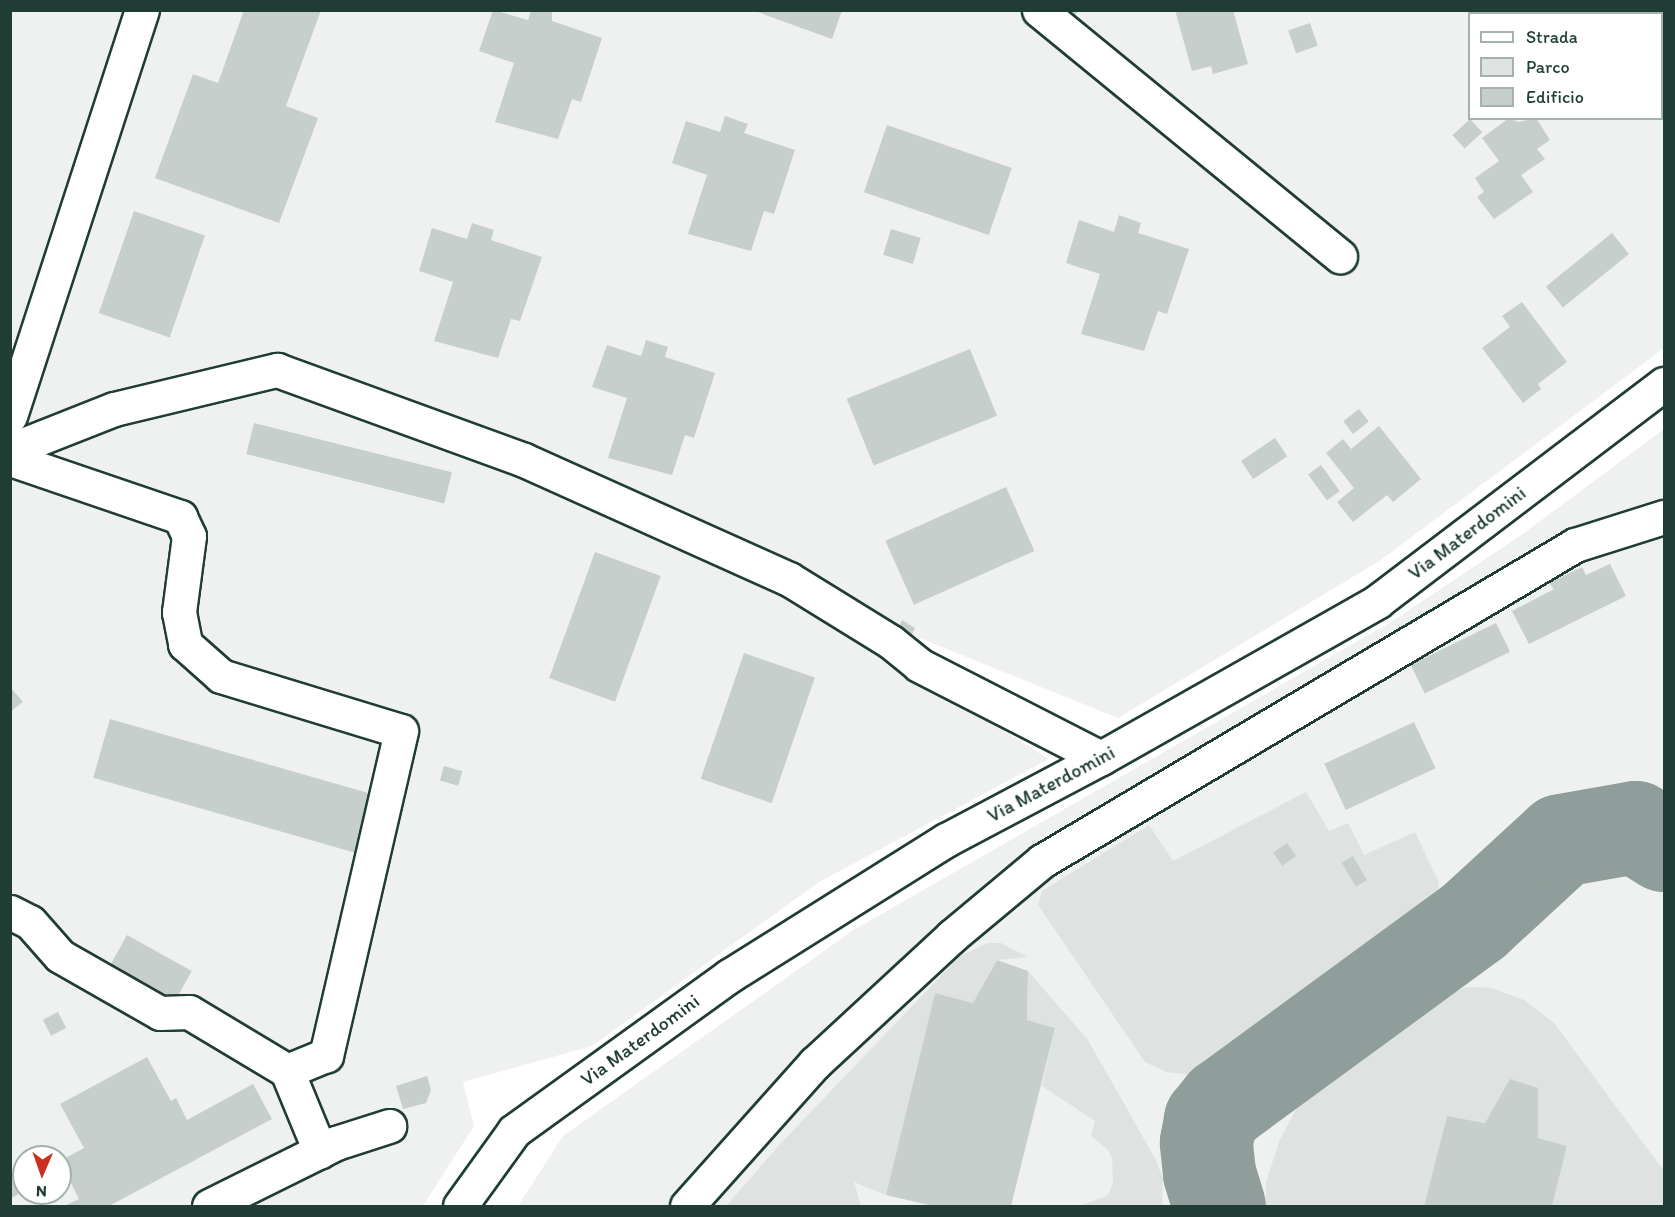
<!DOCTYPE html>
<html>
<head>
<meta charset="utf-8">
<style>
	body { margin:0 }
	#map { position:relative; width:1675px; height:1217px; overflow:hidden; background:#fff; font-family:Itim,sans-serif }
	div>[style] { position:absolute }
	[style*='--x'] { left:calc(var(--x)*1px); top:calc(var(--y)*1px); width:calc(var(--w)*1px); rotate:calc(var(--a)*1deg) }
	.built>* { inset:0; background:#eef1f0 }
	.green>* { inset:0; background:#dee3e2 }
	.taxiway>* { height:93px; margin:-46.5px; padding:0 46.5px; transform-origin:46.5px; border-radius:46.5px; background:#8f9e9a }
	.building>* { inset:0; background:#c7cfcc; transform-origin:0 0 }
	.roads { filter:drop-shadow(2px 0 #1f3d34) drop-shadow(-2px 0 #1f3d34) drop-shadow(0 2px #1f3d34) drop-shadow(0 -2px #1f3d34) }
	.minor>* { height:33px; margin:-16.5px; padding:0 16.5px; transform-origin:16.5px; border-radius:16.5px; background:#fff }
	span { translate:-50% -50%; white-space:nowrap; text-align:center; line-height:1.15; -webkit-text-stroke:4.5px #fff; paint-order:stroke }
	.street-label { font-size:20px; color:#1f3d34 }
	.frame { position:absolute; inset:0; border:12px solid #1f3d34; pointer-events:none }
	.legend { position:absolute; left:1468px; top:12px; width:195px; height:108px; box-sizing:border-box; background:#fff; border:2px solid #a5b1ae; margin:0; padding:8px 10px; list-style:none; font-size:18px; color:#1f3d34 }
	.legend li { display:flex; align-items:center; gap:12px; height:30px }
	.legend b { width:30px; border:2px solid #a5b1ae }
	.north { position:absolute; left:12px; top:1145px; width:60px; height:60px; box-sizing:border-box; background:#fff; border:2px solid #a5b1ae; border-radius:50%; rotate:182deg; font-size:16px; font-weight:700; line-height:24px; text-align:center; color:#1f3d34 }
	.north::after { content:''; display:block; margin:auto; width:21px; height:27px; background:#c8321e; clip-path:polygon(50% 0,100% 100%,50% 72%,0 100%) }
</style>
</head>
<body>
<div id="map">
	<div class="built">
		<i style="clip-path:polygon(evenodd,10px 11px,1664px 11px,1664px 348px,1381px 560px,1118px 718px,897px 629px,883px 654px,1049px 759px,819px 882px,592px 1046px,463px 1082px,474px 1126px,423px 1206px,11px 1206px,10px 11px,1470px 14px,1662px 14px,1662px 118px,1470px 118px,1470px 14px,10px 11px,24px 1157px,60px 1157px,60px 1193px,24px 1193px,24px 1157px)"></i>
		<i style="clip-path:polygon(1664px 429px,1664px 1206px,518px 1206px,563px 1136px,855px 929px,1391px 622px,1524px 533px)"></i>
	</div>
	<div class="green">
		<i style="clip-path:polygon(1306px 792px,1329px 831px,1348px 823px,1364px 855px,1415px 832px,1439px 883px,1436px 906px,1207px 1071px,1193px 1075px,1166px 1072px,1145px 1062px,1038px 905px,1042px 891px,1149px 825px,1173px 861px)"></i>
		<i style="clip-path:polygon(988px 943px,1001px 943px,1028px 957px,997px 960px,973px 1003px,935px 993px,886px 1195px,854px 1182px,861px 1206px,726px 1206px,782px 1142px,960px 956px)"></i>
		<i style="clip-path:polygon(1028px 971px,1088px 1040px,1156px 1160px,1163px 1179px,1162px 1206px,1080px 1206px,1108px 1195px,1113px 1184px,1112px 1158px,1108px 1150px,1091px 1136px,1095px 1121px,1042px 1086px,1055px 1028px,1027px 1020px)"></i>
		<i style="clip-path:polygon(1467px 987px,1492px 988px,1524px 1000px,1554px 1023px,1664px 1171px,1664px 1206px,1552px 1206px,1567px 1146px,1538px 1138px,1538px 1089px,1510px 1080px,1485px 1123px,1447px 1116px,1424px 1206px,1266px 1206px,1266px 1183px,1279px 1141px,1300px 1102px,1448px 995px)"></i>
	</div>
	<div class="taxiway">
		<i style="--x:1219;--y:1206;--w:34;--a:-107"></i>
		<i style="--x:1209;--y:1173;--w:31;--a:-96"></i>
		<i style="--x:1206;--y:1142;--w:22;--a:-80"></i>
		<i style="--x:1210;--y:1120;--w:21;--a:-51"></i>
		<i style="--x:1223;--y:1104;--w:311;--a:-36.2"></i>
		<i style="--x:1474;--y:920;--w:118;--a:-42.6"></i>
		<i style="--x:1561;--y:840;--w:75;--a:-10"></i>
		<i style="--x:1635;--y:827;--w:34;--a:32"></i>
	</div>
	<div class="building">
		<i style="clip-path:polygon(244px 10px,321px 10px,286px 106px,318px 118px,279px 223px,155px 178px,193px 74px,218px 83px)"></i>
		<i style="clip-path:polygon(493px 10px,528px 20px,531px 10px,552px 10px,552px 21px,602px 38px,581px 102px,572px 99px,558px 139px,495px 122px,514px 63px,479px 51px)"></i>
		<i style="clip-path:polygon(752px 10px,842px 10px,832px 39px)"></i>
		<i style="clip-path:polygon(1062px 10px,1080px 10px,1070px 20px)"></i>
		<i style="clip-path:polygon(1175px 10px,1233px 10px,1248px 64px,1213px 74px,1211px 66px,1192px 71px)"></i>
		<i style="left:1310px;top:23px;width:24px;height:23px;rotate:71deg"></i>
		<i style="clip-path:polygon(725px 116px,748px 124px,744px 133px,795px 150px,774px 214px,764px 211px,751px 251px,688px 234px,707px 175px,672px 163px,686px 121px,720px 132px)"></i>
		<i style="clip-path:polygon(1509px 118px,1518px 122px,1536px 118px,1550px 140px,1537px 149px,1545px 159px,1521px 175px,1533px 192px,1494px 219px,1477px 197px,1484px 192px,1475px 178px,1499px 161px,1482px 138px)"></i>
		<i style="left:1470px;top:119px;width:18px;height:24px;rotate:47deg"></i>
		<i style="left:887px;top:125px;width:132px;height:71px;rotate:19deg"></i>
		<i style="left:134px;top:211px;width:75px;height:108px;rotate:19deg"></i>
		<i style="clip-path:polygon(1119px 215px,1141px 223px,1138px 233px,1189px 249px,1167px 314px,1158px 311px,1144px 351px,1081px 334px,1100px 274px,1066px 263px,1079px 220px,1114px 232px)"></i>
		<i style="clip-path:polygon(472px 223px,494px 230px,491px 240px,542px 257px,520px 321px,511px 319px,498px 358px,434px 341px,453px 282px,419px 271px,432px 228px,467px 239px)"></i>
		<i style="left:891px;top:229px;width:31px;height:27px;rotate:17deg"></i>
		<i style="left:1612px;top:233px;width:27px;height:85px;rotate:51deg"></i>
		<i style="clip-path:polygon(1522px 302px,1567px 362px,1538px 384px,1541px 389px,1523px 403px,1482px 348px,1510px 327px,1502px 316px)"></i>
		<i style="clip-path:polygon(646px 340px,668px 347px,665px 357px,715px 373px,694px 438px,685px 435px,672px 475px,608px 458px,627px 398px,592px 387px,607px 345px,641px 356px)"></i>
		<i style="left:970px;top:349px;width:72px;height:133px;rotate:68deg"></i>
		<i style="left:1359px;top:409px;width:16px;height:20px;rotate:52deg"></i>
		<i style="left:254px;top:423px;width:204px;height:32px;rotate:14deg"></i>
		<i style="clip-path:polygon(1379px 426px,1421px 479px,1393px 502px,1387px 495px,1353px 522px,1337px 502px,1354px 488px,1326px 453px,1343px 439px,1351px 449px)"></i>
		<i style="left:1275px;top:438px;width:22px;height:41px;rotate:56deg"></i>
		<i style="left:1321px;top:465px;width:32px;height:16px;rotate:54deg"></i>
		<i style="left:1006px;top:487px;width:70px;height:132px;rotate:66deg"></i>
		<i style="left:595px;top:552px;width:70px;height:134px;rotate:20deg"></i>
		<i style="clip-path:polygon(1610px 564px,1626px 596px,1529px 644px,1512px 611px,1554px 589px,1549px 583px,1582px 567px,1586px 575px)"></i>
		<i style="clip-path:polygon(902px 620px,915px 628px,911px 636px,898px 629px)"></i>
		<i style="left:1496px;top:623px;width:32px;height:95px;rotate:64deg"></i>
		<i style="left:744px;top:653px;width:75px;height:133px;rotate:19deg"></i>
		<i style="clip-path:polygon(10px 687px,23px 702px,10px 712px)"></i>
		<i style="left:110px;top:719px;width:275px;height:61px;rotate:16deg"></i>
		<i style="left:1414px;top:722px;width:51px;height:99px;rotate:65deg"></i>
		<i style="left:444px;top:766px;width:19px;height:15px;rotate:16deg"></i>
		<i style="left:1287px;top:843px;width:16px;height:17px;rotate:55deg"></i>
		<i style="left:1353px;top:856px;width:28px;height:13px;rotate:60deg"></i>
		<i style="left:127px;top:935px;width:74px;height:34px;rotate:29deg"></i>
		<i style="clip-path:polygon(997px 960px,1028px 971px,1027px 1020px,1055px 1028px,1011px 1206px,933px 1206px,886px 1195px,935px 993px,973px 1003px)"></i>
		<i style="left:58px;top:1012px;width:18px;height:17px;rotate:63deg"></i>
		<i style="clip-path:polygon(147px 1057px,171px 1101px,176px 1098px,187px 1120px,253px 1084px,272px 1119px,109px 1206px,64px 1206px,79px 1199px,60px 1161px,84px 1148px,60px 1104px)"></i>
		<i style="clip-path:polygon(427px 1076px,431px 1090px,426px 1103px,403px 1109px,396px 1086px)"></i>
		<i style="clip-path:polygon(1510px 1079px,1538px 1088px,1538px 1138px,1567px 1146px,1552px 1206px,1424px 1206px,1447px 1116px,1485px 1123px)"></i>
		<i style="clip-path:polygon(10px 1176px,20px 1193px,10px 1199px)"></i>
	</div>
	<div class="roads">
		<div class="minor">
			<i style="--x:1039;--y:10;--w:389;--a:39.3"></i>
			<i style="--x:10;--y:416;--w:427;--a:-72"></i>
			<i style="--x:10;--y:450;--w:112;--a:-21.5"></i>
			<i style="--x:114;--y:409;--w:168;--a:-13.5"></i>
			<i style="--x:277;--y:370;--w:263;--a:20"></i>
			<i style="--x:524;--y:460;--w:290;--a:24.2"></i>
			<i style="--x:789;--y:579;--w:120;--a:31.7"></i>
			<i style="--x:891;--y:642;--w:36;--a:39"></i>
			<i style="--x:919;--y:665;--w:204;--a:27.1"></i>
			<i style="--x:10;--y:459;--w:180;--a:18.8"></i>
			<i style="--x:180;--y:517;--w:21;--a:65"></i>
			<i style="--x:189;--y:536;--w:77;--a:97.5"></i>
			<i style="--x:179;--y:612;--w:33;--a:79"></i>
			<i style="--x:185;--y:644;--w:48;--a:41.6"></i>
			<i style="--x:221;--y:676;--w:188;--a:17"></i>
			<i style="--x:401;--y:731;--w:333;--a:103"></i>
			<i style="--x:326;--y:1055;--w:42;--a:157.7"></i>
			<i style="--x:10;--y:912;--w:22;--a:27"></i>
			<i style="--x:30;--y:922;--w:45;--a:48.6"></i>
			<i style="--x:60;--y:956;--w:115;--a:29.7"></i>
			<i style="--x:160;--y:1013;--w:29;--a:-2"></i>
			<i style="--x:189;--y:1012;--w:114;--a:31"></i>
			<i style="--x:287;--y:1071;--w:87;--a:67.6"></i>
			<i style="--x:209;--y:1206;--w:142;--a:-26.4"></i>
			<i style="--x:336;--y:1143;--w:56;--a:-17.8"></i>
			<i style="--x:460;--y:1206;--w:92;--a:-54.2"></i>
			<i style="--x:514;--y:1131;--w:265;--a:-35.8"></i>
			<i style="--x:729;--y:976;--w:256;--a:-32.1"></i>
			<i style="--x:946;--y:840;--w:175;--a:-27.9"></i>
			<i style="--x:1101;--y:758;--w:318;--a:-29.5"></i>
			<i style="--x:1378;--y:601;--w:359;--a:-37.2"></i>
			<i style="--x:687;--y:1206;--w:192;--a:-48.2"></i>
			<i style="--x:815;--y:1063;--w:187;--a:-42.8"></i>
			<i style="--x:952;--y:936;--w:117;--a:-39.8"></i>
			<i style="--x:1042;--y:861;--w:620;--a:-30.66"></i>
			<i style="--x:1575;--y:545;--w:93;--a:-17.5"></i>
		</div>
	</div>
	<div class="street-label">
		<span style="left:1467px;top:533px;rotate:-37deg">Via Materdomini</span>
		<span style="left:1051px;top:784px;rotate:-28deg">Via Materdomini</span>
		<span style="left:640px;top:1040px;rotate:-36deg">Via Materdomini</span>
	</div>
	<div class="frame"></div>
	<ul class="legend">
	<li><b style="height:8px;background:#fff"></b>Strada</li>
	<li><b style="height:16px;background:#dee3e2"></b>Parco</li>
	<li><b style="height:16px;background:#c7cfcc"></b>Edificio</li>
	</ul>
	<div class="north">N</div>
</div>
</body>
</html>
